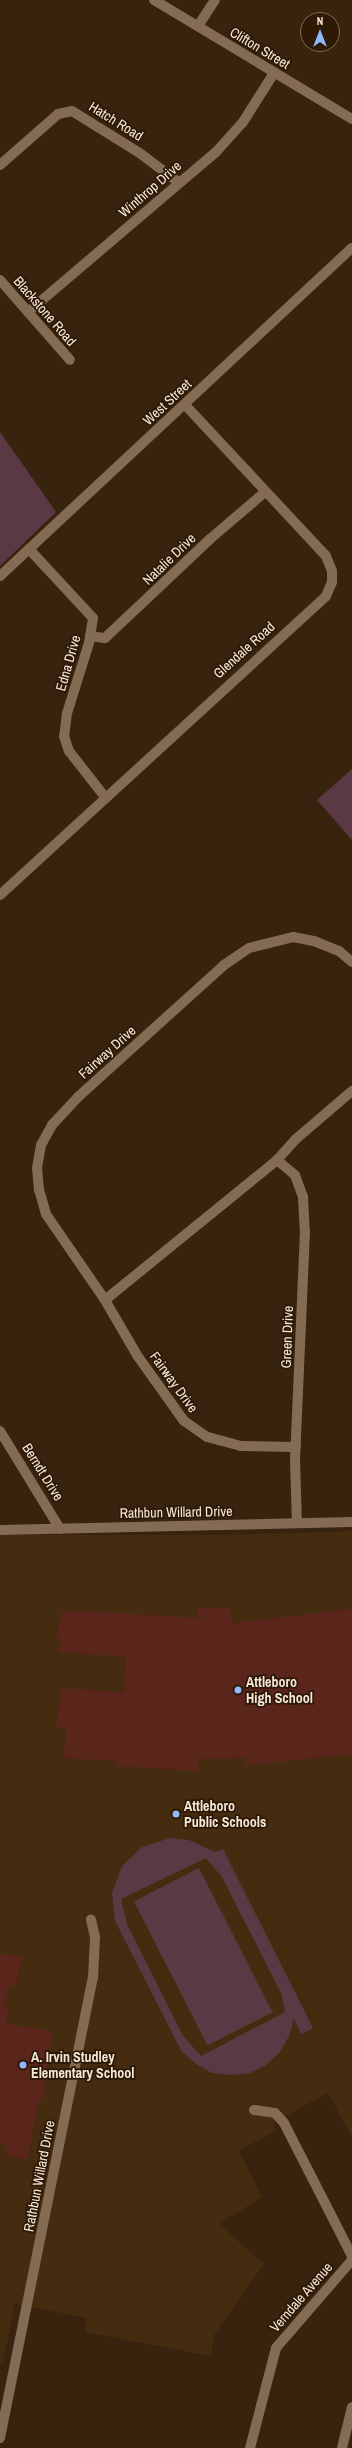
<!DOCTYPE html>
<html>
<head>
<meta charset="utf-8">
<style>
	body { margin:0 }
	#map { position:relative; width:352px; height:2448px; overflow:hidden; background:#38230e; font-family:"Archivo Narrow",sans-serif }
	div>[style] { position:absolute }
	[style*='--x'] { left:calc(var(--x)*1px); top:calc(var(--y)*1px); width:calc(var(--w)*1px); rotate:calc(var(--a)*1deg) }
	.built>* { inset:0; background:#452b0f }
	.green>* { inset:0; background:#5b3944; transform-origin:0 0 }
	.building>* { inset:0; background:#5a251b }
	.street>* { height:10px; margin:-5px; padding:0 5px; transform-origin:5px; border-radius:5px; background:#846b54 }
	.secondary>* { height:10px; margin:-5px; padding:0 5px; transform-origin:5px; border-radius:5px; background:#846b54 }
	.dots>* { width:11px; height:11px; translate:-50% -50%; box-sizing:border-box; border:2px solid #2d1904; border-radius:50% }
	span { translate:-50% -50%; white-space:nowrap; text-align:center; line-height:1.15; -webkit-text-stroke:3.5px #2d1904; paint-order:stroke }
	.street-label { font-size:14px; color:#f5e7db }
	.poi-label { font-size:14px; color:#f5e7db; font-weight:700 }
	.left { translate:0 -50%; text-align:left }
	.north { position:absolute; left:300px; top:12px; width:40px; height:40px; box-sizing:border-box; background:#2d1904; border:1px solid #7d6b5a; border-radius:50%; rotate:0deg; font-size:11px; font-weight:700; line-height:16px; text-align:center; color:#f5e7db }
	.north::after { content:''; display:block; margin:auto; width:14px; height:18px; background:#92b7fd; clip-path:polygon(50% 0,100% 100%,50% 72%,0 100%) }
</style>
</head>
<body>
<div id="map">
	<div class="built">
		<i style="clip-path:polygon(352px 1531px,352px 2137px,328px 2093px,273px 2123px,277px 2130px,239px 2151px,262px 2197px,219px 2224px,264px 2264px,214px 2335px,211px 2356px,85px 2332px,87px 2318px,15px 2304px,3px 2363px,0 2363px,0 1535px,228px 1535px)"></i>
	</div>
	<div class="green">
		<i style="clip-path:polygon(0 432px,56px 512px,0 566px)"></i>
		<i style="clip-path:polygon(352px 769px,352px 840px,317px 800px)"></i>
		<i style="clip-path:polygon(evenodd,170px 1838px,189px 1840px,215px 1852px,223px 1849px,313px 2028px,301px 2034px,294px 2019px,289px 2036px,280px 2052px,266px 2065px,250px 2073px,231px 2075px,212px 2073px,196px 2064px,182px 2052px,115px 1921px,112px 1893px,122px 1866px,142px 1847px,170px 1838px,206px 1858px,222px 1877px,282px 1995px,285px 2012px,201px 2056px,183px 2036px,127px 1924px,121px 1899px,206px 1858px)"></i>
		<i style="left:199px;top:1868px;width:162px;height:73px;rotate:63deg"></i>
	</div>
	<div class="building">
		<i style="clip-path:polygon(198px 1608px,230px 1608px,232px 1623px,352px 1609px,352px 1754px,246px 1766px,245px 1758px,199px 1759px,198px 1771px,117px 1766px,117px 1761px,64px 1758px,66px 1728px,56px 1727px,61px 1688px,124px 1692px,126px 1657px,59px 1652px,59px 1638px,56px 1638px,61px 1612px,68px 1613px,69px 1610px,197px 1618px)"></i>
		<i style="clip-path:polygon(0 1953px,22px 1957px,16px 1986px,9px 1985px,5px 2006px,9px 2007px,6px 2023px,53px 2032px,43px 2100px,39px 2099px,28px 2159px,5px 2155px,6px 2146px,0 2145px)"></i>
	</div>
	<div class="street">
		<i style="--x:154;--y:0;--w:231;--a:31"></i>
		<i style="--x:198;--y:26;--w:31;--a:-57"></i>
		<i style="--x:0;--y:165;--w:77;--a:-41.3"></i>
		<i style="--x:58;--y:114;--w:14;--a:-12"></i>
		<i style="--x:72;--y:111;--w:81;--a:31.9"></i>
		<i style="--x:141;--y:154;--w:46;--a:37.1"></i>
		<i style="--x:0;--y:280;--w:106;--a:48.8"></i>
		<i style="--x:28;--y:312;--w:247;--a:-40.4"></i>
		<i style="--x:216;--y:152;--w:40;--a:-48"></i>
		<i style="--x:243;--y:122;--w:58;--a:-57.7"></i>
		<i style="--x:29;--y:549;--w:94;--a:47.2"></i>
		<i style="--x:93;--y:618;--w:25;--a:99"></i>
		<i style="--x:89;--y:643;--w:73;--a:107.4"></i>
		<i style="--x:67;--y:713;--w:23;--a:97"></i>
		<i style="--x:64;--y:736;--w:16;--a:72"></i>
		<i style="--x:69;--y:751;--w:58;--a:52"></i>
		<i style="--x:90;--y:636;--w:15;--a:8"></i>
		<i style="--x:105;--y:638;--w:144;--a:-43.3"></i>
		<i style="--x:210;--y:539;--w:72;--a:-40.5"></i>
		<i style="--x:0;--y:895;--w:442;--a:-42.5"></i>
		<i style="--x:326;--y:596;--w:15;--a:-67"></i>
		<i style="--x:332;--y:582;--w:11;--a:-90"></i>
		<i style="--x:332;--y:571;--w:16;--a:-112"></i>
		<i style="--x:326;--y:556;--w:207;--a:-133"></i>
		<i style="--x:277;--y:1160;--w:23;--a:40"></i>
		<i style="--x:295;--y:1175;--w:23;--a:70"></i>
		<i style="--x:303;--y:1197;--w:34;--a:87"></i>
		<i style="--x:305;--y:1231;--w:229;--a:92.5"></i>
		<i style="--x:295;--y:1460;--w:63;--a:88.2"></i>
		<i style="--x:105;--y:1300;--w:222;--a:-39.1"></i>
		<i style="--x:277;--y:1160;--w:28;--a:-48"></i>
		<i style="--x:296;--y:1139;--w:74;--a:-40.6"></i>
		<i style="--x:0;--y:1431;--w:115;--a:58.5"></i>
		<i style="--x:296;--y:1447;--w:55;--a:-179"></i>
		<i style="--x:241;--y:1446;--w:35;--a:-165"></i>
		<i style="--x:207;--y:1437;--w:28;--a:-145"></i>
		<i style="--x:184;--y:1421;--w:81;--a:-125.5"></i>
		<i style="--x:137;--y:1355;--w:64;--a:-120.2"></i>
		<i style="--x:105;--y:1300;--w:104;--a:-124.5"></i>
		<i style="--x:46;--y:1214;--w:25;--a:-106"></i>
		<i style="--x:39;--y:1190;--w:22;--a:-95"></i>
		<i style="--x:37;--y:1168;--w:23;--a:-80"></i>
		<i style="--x:41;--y:1145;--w:23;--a:-61"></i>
		<i style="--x:52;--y:1125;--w:38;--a:-47"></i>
		<i style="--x:78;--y:1097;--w:197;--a:-42.1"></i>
		<i style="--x:224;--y:965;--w:30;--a:-34"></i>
		<i style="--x:249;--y:948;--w:45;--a:-14"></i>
		<i style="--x:293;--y:937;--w:21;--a:11"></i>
		<i style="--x:314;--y:941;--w:27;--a:22"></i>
		<i style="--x:339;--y:951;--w:17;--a:40"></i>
		<i style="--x:0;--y:1530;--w:352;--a:-1.3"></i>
		<i style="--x:254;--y:2110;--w:21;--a:8"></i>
		<i style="--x:275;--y:2113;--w:13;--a:48"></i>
		<i style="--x:284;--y:2123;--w:149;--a:62.9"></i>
		<i style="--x:0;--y:2438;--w:469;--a:-78.6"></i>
		<i style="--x:93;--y:1978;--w:41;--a:-87.2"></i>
		<i style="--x:95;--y:1937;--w:18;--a:-103"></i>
		<i style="--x:250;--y:2448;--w:103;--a:-75.4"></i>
		<i style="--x:276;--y:2348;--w:116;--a:-49.2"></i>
		<i style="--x:342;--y:2448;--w:42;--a:-76.3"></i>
	</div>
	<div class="secondary">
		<i style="--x:0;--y:576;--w:481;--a:-43"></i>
	</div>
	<div class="dots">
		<i style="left:238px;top:1690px;background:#92b7fd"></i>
		<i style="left:176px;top:1814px;background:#92b7fd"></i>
		<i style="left:23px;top:2065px;background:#92b7fd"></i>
	</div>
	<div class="street-label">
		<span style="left:260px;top:48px;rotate:31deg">Clifton Street</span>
		<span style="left:116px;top:121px;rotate:32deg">Hatch Road</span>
		<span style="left:150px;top:189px;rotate:-41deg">Winthrop Drive</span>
		<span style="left:45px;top:311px;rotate:49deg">Blackstone Road</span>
		<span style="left:167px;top:402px;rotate:-43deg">West Street</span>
		<span style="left:169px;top:559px;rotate:-44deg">Natalie Drive</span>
		<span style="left:244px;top:650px;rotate:-42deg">Glendale Road</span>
		<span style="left:68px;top:663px;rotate:-74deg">Edna Drive</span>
		<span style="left:107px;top:1052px;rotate:-42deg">Fairway Drive</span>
		<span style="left:287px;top:1337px;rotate:-88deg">Green Drive</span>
		<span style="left:174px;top:1382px;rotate:54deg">Fairway Drive</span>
		<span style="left:43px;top:1472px;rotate:58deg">Berndt Drive</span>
		<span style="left:176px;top:1512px;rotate:-1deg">Rathbun Willard Drive</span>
		<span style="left:39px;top:2176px;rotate:-79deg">Rathbun Willard Drive</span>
		<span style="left:301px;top:2297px;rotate:-49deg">Verndale Avenue</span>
	</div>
	<div class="poi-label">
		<span class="left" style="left:246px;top:1690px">Attleboro<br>High School</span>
		<span class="left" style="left:184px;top:1814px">Attleboro<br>Public Schools</span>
		<span class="left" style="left:31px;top:2065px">A. Irvin Studley<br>Elementary School</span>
	</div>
	<div class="north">N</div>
</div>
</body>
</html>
